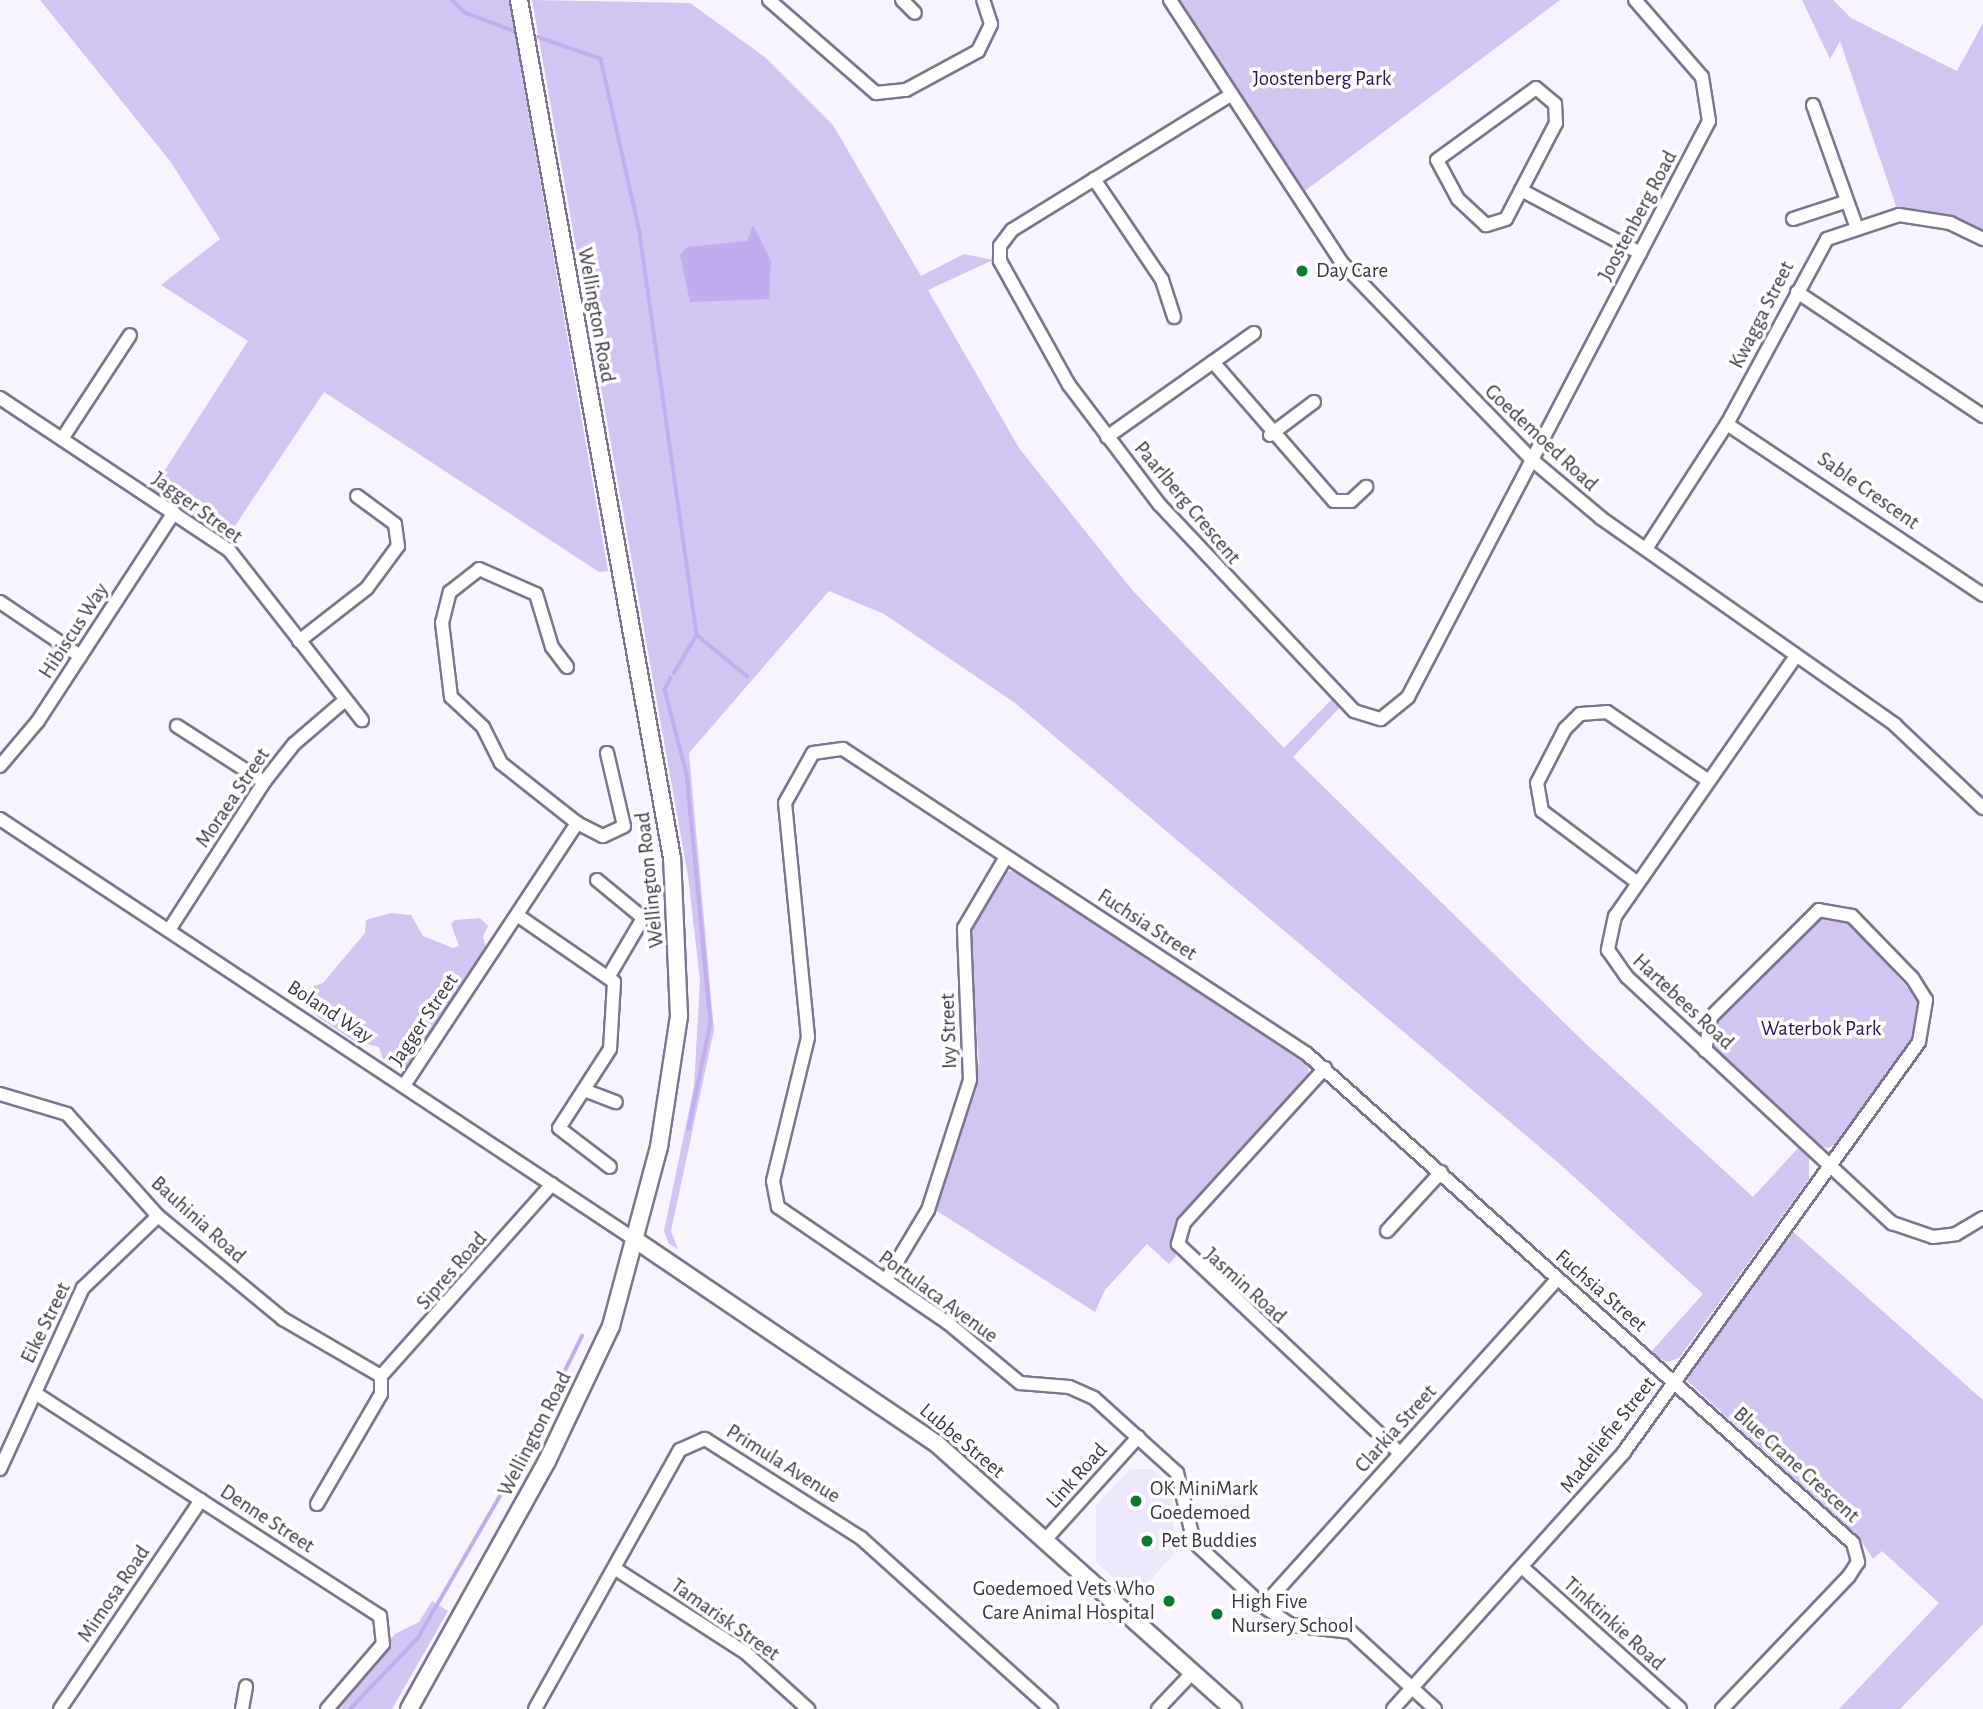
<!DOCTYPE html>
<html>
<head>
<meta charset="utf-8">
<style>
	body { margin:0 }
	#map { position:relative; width:1983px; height:1709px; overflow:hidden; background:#f7f4ff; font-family:"Alegreya Sans",sans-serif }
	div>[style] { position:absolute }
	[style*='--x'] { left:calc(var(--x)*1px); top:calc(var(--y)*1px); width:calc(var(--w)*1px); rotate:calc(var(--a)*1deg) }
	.built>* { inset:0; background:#ece7fb }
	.green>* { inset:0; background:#d2c5f1 }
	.water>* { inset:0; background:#c1aded }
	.stream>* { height:3.5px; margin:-1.75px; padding:0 1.75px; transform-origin:1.75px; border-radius:1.75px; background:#c1aded }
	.roads { filter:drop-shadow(2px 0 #7c758d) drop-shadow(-2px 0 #7c758d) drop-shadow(0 2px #7c758d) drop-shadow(0 -2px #7c758d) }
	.minor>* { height:12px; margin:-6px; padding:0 6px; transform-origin:6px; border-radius:6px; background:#fff }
	.major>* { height:16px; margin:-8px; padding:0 8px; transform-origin:8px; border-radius:8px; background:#fff }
	.dots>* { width:19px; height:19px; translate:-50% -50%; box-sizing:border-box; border:4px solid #fff; border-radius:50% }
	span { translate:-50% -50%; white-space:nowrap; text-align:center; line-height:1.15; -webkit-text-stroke:7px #fff; paint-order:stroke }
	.park-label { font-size:21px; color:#33135c }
	.street-label { font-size:21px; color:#3b3842 }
	.poi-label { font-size:21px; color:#3b3842 }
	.left { translate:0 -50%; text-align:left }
	.right { translate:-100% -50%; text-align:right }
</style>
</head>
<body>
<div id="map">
	<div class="built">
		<i style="clip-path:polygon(1130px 1469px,1152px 1469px,1172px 1488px,1174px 1554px,1135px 1597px,1096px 1562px,1096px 1505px)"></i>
	</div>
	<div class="green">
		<i style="clip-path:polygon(40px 0,509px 0,608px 571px,599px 572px,324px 392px,227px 538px,152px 490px,248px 341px,161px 285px,220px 239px,170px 161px)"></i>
		<i style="clip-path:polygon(532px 0,690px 3px,766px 58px,833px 125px,921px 276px,964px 254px,993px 260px,928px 290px,1019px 448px,1133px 591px,1284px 748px,1333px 698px,1341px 706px,1293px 757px,1585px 1043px,1753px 1197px,1799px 1147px,1809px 1156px,1809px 1179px,1679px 1358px,1667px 1362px,1650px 1353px,1703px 1294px,1562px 1166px,1015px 703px,884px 614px,829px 591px,689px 753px,714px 1030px,671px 1231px,678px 1249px,669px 1244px,664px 1231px,694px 1086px,700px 981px,688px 876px)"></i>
		<i style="clip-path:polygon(1178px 0,1560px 0,1302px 193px)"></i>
		<i style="clip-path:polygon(1802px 0,1833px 0,1851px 18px,1957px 71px,1983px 23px,1983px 232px,1948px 216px,1898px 212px,1840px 41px,1830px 59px)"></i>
		<i style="clip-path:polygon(1005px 871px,1021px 872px,1309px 1066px,1307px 1079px,1180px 1219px,1172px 1240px,1176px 1256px,1169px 1264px,1147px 1244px,1105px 1290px,1095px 1312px,934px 1209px,979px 1063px,969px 927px)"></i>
		<i style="clip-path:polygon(391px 913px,411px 915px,423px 936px,453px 948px,459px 946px,451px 924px,455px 920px,480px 918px,488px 926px,483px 937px,487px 952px,473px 978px,405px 1069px,383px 1059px,379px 1047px,354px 1041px,318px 1017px,306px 1002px,311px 987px,323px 983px,365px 933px,366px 920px)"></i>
		<i style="clip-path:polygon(1821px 915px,1849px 921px,1920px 1002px,1915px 1038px,1841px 1141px,1828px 1148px,1817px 1145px,1710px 1044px,1713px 1024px)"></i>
		<i style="clip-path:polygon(1790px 1229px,1983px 1400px,1983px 1624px,1900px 1709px,1839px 1709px,1939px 1603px,1882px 1551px,1873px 1559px,1858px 1536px,1686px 1380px)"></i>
		<i style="clip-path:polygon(432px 1601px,448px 1611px,392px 1709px,336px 1709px,395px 1634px,419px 1622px)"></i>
	</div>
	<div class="water">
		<i style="clip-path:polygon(753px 225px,771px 261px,769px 299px,690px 302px,680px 255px,687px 247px,747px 241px)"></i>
	</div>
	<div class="stream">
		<i style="--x:452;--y:0;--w:19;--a:43"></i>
		<i style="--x:466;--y:13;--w:51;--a:20.6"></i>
		<i style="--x:538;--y:37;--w:67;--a:19.2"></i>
		<i style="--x:601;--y:59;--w:172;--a:77.3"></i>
		<i style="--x:639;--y:227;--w:412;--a:81.9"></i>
		<i style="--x:697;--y:635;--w:65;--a:39.4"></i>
		<i style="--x:674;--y:673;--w:43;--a:-59.3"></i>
		<i style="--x:671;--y:678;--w:13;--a:117"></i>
		<i style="--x:665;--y:690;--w:87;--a:75.3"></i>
		<i style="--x:687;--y:774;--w:250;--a:84.5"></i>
		<i style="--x:711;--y:1023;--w:108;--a:101.7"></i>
		<i style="--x:350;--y:1709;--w:98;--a:-46.2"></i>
		<i style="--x:418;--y:1638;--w:208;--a:-60"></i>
		<i style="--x:522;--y:1458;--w:136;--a:-63.8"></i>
	</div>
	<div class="roads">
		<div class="minor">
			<i style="--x:769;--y:0;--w:142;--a:41"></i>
			<i style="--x:876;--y:93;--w:30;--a:-6"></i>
			<i style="--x:906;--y:90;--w:82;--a:-28.4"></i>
			<i style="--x:978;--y:51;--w:30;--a:-64"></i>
			<i style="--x:991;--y:24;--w:25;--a:-108"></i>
			<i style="--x:902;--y:0;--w:18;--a:45"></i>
			<i style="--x:1170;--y:0;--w:316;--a:56.8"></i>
			<i style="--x:1343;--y:264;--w:271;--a:46"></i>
			<i style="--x:1531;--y:459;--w:92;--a:40.1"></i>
			<i style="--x:1601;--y:518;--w:360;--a:35.1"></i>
			<i style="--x:1895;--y:725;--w:121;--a:43.3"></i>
			<i style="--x:1536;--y:88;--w:25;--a:40"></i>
			<i style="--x:1555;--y:104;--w:19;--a:87"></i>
			<i style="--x:1556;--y:123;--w:108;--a:117.5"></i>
			<i style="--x:1506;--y:219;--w:21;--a:163"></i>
			<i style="--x:1486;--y:225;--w:38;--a:-137"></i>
			<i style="--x:1458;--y:199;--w:44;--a:-118.3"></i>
			<i style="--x:1437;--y:160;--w:122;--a:-36"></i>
			<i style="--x:1229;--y:96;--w:255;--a:148.3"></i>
			<i style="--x:1012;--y:230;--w:20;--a:127"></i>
			<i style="--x:1000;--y:246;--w:15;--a:90"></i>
			<i style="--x:1000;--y:261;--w:142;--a:60.9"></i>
			<i style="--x:1069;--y:385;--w:149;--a:52.9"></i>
			<i style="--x:1159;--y:504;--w:284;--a:46.7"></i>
			<i style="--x:1354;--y:711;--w:28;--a:17"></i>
			<i style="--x:1381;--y:719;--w:35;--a:-39"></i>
			<i style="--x:1408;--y:697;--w:650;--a:-62.41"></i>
			<i style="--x:1709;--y:121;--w:45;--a:-99"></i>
			<i style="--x:1702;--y:77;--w:102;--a:-131"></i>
			<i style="--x:1813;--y:105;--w:128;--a:70.4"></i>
			<i style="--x:1094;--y:179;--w:122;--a:56"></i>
			<i style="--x:1162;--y:280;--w:39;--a:72"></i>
			<i style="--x:1521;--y:190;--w:135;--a:27.9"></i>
			<i style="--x:1793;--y:219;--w:55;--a:-18.1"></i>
			<i style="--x:1797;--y:292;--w:224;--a:33.7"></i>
			<i style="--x:1213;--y:362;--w:184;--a:49"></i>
			<i style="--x:1334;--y:501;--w:17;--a:0"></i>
			<i style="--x:1351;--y:501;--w:21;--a:-43"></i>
			<i style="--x:0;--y:398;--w:275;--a:33.6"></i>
			<i style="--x:229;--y:550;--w:216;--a:52"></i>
			<i style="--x:1727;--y:424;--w:308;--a:33.7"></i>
			<i style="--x:1270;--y:435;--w:55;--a:-36.9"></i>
			<i style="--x:1107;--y:437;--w:180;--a:-35.3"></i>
			<i style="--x:62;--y:439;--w:124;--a:-56.8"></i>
			<i style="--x:1646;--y:549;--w:149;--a:-57.1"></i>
			<i style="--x:1727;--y:424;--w:210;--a:-61.6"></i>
			<i style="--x:1827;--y:239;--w:76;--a:-18.4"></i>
			<i style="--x:1899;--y:215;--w:52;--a:8.9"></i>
			<i style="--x:1950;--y:223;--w:37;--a:26"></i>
			<i style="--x:0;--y:602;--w:97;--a:34"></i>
			<i style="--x:299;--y:641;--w:86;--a:-37.9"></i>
			<i style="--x:367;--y:588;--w:52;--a:-53.6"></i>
			<i style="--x:398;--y:546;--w:22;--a:-98"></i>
			<i style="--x:395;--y:524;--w:47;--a:-143.6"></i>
			<i style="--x:1796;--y:656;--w:317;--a:124.8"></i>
			<i style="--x:1615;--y:916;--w:35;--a:102"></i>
			<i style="--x:1608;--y:950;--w:33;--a:55"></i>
			<i style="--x:1627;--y:977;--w:362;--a:42.9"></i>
			<i style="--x:1892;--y:1223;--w:43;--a:18.9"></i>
			<i style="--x:1933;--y:1237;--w:23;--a:-7"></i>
			<i style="--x:1956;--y:1234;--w:31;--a:-31"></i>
			<i style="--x:177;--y:726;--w:103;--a:32.8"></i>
			<i style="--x:0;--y:766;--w:59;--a:-49.8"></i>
			<i style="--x:38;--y:721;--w:249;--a:-56.9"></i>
			<i style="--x:0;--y:819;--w:764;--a:33.52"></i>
			<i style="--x:577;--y:823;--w:29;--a:27"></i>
			<i style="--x:603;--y:836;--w:23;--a:-25"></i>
			<i style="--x:624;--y:826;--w:75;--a:-103.1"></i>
			<i style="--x:597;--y:880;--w:60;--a:39.6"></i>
			<i style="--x:643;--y:918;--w:67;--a:120.4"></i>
			<i style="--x:1638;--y:883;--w:120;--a:-143.1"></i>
			<i style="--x:1542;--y:811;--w:28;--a:-100"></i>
			<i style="--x:1537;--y:783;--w:61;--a:-62.6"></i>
			<i style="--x:1565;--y:729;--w:21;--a:-45"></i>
			<i style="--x:1580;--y:714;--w:27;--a:-4"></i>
			<i style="--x:1607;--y:712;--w:123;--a:34.1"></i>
			<i style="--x:517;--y:915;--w:118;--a:34.6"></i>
			<i style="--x:614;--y:982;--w:67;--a:93.4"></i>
			<i style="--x:610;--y:1049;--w:94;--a:122.8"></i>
			<i style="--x:559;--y:1128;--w:64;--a:37.4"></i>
			<i style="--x:169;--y:930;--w:176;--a:-57.3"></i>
			<i style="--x:264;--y:782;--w:48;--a:-51.7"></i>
			<i style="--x:294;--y:744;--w:66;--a:-40.7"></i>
			<i style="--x:1325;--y:1068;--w:210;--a:132.3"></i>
			<i style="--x:1184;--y:1223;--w:22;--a:106"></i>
			<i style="--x:1178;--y:1244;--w:305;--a:43.3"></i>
			<i style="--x:405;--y:1084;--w:313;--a:-56.6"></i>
			<i style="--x:577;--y:823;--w:97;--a:-141.7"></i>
			<i style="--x:501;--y:763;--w:40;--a:-116.6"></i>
			<i style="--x:483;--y:727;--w:44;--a:-136.8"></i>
			<i style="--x:451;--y:697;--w:75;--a:-96.9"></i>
			<i style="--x:442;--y:623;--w:32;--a:-76"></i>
			<i style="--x:450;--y:592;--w:37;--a:-38"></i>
			<i style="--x:479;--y:569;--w:62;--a:23.7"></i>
			<i style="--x:536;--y:594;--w:55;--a:73.2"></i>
			<i style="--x:552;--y:647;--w:25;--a:53"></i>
			<i style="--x:584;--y:1090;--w:34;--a:21"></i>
			<i style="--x:0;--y:1094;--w:70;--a:16.6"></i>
			<i style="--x:67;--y:1114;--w:137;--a:48.3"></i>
			<i style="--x:158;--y:1216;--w:162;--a:39.5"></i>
			<i style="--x:283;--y:1319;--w:113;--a:30.2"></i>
			<i style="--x:381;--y:1376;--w:257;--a:-48.3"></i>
			<i style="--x:1387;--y:1231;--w:80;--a:-47.5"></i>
			<i style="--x:886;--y:1280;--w:82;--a:-59"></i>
			<i style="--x:928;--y:1210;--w:137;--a:-72.1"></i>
			<i style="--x:970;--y:1080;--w:152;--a:-92.3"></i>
			<i style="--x:964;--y:928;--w:82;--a:-59.4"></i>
			<i style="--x:35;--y:1393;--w:411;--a:32.9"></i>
			<i style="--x:380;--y:1616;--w:28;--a:84"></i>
			<i style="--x:383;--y:1644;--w:86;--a:130.7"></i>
			<i style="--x:0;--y:1469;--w:199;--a:-65.4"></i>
			<i style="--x:83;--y:1288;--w:104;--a:-43.8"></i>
			<i style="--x:317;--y:1504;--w:127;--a:-59.8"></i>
			<i style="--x:381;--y:1394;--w:18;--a:-90"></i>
			<i style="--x:1045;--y:1540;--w:139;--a:-47.9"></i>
			<i style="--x:1522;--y:1567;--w:212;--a:41.9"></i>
			<i style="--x:614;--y:1568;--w:157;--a:32.8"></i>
			<i style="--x:746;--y:1653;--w:84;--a:42.1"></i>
			<i style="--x:1263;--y:1606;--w:440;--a:-48"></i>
			<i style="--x:60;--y:1709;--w:252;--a:-56"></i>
			<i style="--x:242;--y:1709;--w:23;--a:-80"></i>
			<i style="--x:535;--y:1709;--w:297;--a:-60.8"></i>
			<i style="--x:680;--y:1450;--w:27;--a:-24"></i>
			<i style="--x:705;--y:1439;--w:185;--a:32.4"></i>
			<i style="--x:861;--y:1538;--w:256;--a:42"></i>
			<i style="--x:1158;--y:1709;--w:50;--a:-46.6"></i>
			<i style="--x:1393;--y:1709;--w:346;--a:-48"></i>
			<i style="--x:1624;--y:1452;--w:505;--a:-54.26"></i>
			<i style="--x:1919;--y:1042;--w:43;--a:-80.5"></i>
			<i style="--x:1926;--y:1000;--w:26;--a:-122"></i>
			<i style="--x:1912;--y:978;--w:86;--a:-134.1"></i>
			<i style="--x:1852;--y:916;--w:34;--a:-170"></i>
			<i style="--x:1819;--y:910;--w:152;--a:135.3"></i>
			<i style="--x:1711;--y:1017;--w:34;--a:100"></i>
			<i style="--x:1435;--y:1709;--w:114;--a:-137.5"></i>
			<i style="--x:1351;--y:1632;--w:60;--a:-173.3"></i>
			<i style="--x:1291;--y:1625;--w:34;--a:-146"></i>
			<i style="--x:1263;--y:1606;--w:94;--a:-137.2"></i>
			<i style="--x:1194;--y:1542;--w:71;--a:-103.8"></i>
			<i style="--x:1177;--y:1473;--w:112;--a:-137.9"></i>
			<i style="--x:1094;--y:1398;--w:27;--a:-156"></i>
			<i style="--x:1069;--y:1387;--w:49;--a:-175.3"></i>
			<i style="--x:1020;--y:1383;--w:94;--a:-140.2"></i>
			<i style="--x:948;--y:1323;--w:206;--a:-145.7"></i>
			<i style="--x:778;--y:1207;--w:26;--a:-101"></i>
			<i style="--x:773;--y:1181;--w:148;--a:-76.3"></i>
			<i style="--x:808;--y:1037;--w:235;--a:-95.6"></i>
			<i style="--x:785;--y:803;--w:57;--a:-60.8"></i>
			<i style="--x:813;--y:753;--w:30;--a:-8"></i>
			<i style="--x:843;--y:749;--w:555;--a:33.32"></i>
			<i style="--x:1307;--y:1054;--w:733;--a:41.85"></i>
			<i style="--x:1853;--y:1543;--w:20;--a:75"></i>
			<i style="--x:1858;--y:1562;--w:17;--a:123"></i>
			<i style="--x:1849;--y:1576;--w:184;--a:133.7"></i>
		</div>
		<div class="major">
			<i style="--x:637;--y:1241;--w:362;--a:34.1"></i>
			<i style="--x:937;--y:1444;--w:397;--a:41.8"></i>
			<i style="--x:409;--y:1709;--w:284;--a:-60.9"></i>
			<i style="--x:547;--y:1461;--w:149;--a:-64.6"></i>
			<i style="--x:611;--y:1326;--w:185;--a:-75"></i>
			<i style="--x:659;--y:1147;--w:133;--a:-81.3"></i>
			<i style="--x:679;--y:1016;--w:158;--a:-92.5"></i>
			<i style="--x:672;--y:858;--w:872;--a:-100.11"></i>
		</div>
	</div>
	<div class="dots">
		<i style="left:1302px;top:271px;background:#067b31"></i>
		<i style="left:1136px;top:1501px;background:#067b31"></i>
		<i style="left:1147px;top:1541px;background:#067b31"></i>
		<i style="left:1169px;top:1601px;background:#067b31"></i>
		<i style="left:1217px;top:1614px;background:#067b31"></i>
	</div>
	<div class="park-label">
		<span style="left:1322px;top:79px">Joostenberg Park</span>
		<span style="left:1821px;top:1029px">Waterbok Park</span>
	</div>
	<div class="street-label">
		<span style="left:1638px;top:216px;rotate:-62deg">Joostenberg Road</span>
		<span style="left:596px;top:315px;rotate:80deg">Wellington Road</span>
		<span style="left:1762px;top:315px;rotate:-63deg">Kwagga Street</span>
		<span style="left:1541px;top:438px;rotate:43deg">Goedemoed Road</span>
		<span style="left:1868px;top:491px;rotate:35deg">Sable Crescent</span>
		<span style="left:1187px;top:503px;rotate:50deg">Paarlberg Crescent</span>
		<span style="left:197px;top:508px;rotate:36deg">Jagger Street</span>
		<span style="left:74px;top:631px;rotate:-57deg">Hibiscus Way</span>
		<span style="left:233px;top:798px;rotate:-56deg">Moraea Street</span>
		<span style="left:650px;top:880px;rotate:-96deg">Wellington Road</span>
		<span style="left:1147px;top:925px;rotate:33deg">Fuchsia Street</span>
		<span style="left:1683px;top:1002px;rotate:43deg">Hartebees Road</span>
		<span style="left:330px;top:1012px;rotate:33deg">Boland Way</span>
		<span style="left:424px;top:1020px;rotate:-56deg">Jagger Street</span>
		<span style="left:949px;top:1031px;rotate:-92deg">Ivy Street</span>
		<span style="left:198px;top:1220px;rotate:42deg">Bauhinia Road</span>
		<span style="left:452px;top:1271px;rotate:-49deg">Sipres Road</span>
		<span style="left:1245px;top:1286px;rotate:42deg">Jasmin Road</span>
		<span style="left:1601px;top:1291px;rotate:41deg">Fuchsia Street</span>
		<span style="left:938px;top:1297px;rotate:36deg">Portulaca Avenue</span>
		<span style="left:46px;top:1323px;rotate:-64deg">Eike Street</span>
		<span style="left:1396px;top:1429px;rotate:-48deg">Clarkia Street</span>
		<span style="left:535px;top:1434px;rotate:-63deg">Wellington Road</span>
		<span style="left:1608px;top:1435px;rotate:-52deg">Madeliefie Street</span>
		<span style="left:962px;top:1441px;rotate:40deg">Lubbe Street</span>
		<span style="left:783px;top:1464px;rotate:32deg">Primula Avenue</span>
		<span style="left:1796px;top:1465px;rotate:42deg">Blue Crane Crescent</span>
		<span style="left:1077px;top:1476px;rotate:-48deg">Link Road</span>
		<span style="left:267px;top:1519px;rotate:33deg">Denne Street</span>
		<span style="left:114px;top:1594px;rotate:-56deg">Mimosa Road</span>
		<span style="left:725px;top:1620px;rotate:35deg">Tamarisk Street</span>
		<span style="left:1614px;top:1624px;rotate:42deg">Tinktinkie Road</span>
	</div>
	<div class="poi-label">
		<span class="left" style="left:1316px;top:271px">Day Care</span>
		<span class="left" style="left:1150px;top:1501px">OK MiniMark<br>Goedemoed</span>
		<span class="left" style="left:1161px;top:1541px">Pet Buddies</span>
		<span class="right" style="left:1155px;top:1601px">Goedemoed Vets Who<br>Care Animal Hospital</span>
		<span class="left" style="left:1231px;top:1614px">High Five<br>Nursery School</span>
	</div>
</div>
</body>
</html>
